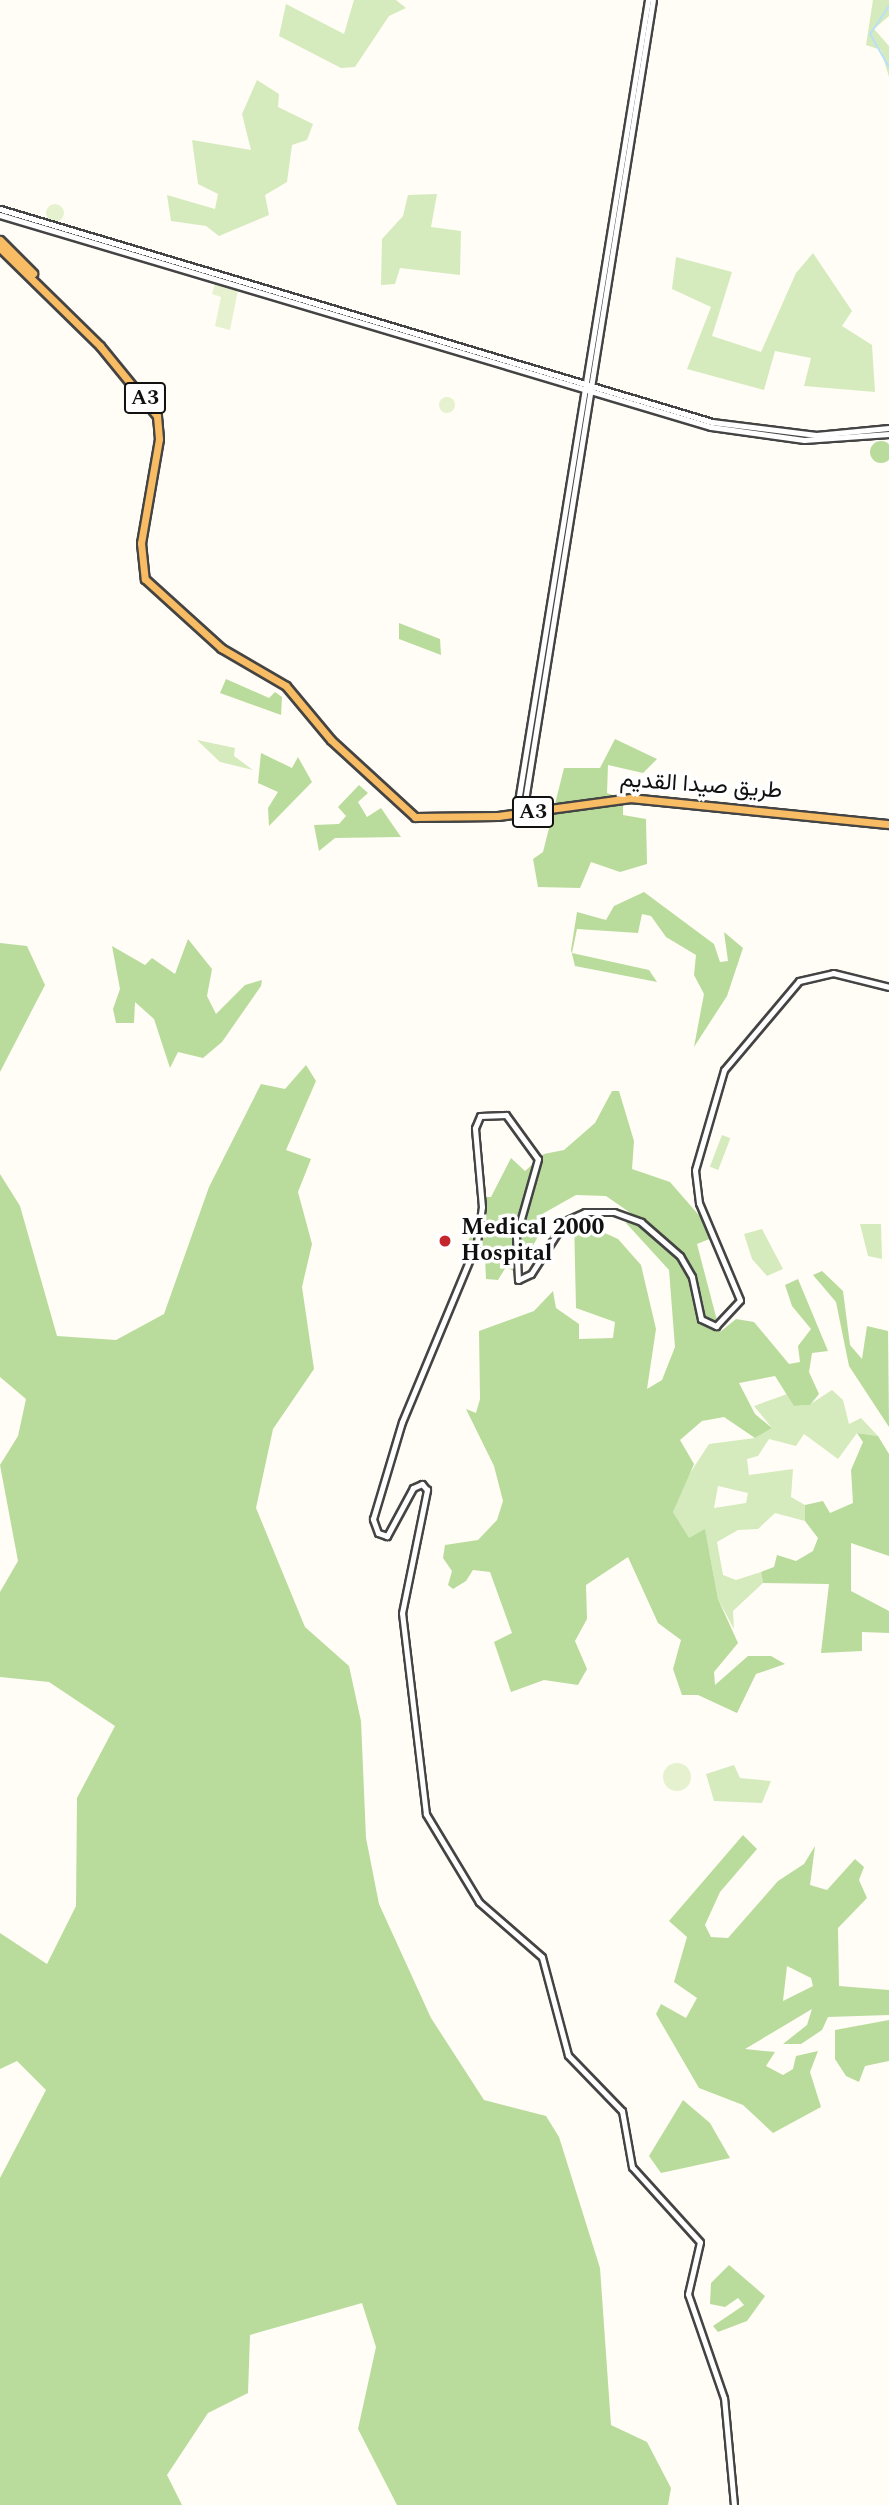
<!DOCTYPE html>
<html>
<head>
<meta charset="utf-8">
<style>
	body { margin:0 }
	#map { position:relative; width:889px; height:2505px; overflow:hidden; background:#fffdf5; font-family:Spectral,Vazirmatn,serif }
	div>[style] { position:absolute }
	[style*='--x'] { left:calc(var(--x)*1px); top:calc(var(--y)*1px); width:calc(var(--w)*1px); rotate:calc(var(--a)*1deg) }
	.green>* { inset:0; background:#d5ebbd; transform-origin:0 0 }
	.forest>* { inset:0; background:#b9dc9c }
	.round { border-radius:50% }
	.pitch>* { inset:0; background:#e6f2cf }
	.stream>* { height:2px; margin:-1px; padding:0 1px; transform-origin:1px; border-radius:1px; background:#b9e0f7 }
	.roads { filter:drop-shadow(2px 0 #444) drop-shadow(-2px 0 #444) drop-shadow(0 2px #444) drop-shadow(0 -2px #444) }
	.tertiary>* { height:5px; margin:-2.5px; padding:0 2.5px; transform-origin:2.5px; border-radius:2.5px; background:#fff }
	.trunk>* { height:7px; margin:-3.5px; padding:0 3.5px; transform-origin:3.5px; border-radius:3.5px; background:#f7bc64 }
	.dots>* { width:19px; height:19px; translate:-50% -50%; box-sizing:border-box; border:4px solid #fff; border-radius:50% }
	span { translate:-50% -50%; white-space:nowrap; text-align:center; line-height:1.15; -webkit-text-stroke:7px #fff; paint-order:stroke }
	.shield-label span { padding:2px 5px; background:#fff; border:2px solid; border-radius:5px; -webkit-text-stroke-width:0 }
	.shield-label { font-size:21px; color:#111; font-weight:700 }
	.street-label { font-size:23px; color:#111 }
	.poi-label { font-size:23px; color:#111; font-weight:700 }
	.left { translate:0 -50%; text-align:left }
</style>
</head>
<body>
<div id="map">
	<div class="green">
		<i style="clip-path:polygon(354px 0,396px 0,406px 8px,389px 16px,355px 67px,341px 68px,279px 36px,286px 4px,344px 34px)"></i>
		<i style="clip-path:polygon(873px 0,889px 0,889px 16px,874px 29px,889px 46px,889px 77px,881px 50px,866px 45px)"></i>
		<i style="clip-path:polygon(257px 80px,279px 94px,278px 107px,313px 124px,307px 140px,292px 145px,287px 182px,265px 195px,269px 215px,219px 236px,206px 226px,171px 221px,167px 195px,215px 209px,218px 194px,198px 184px,192px 140px,251px 150px,242px 114px)"></i>
		<i style="clip-path:polygon(437px 194px,431px 227px,461px 231px,460px 275px,400px 268px,395px 284px,381px 285px,382px 239px,403px 216px,408px 195px)"></i>
		<i style="clip-path:polygon(813px 253px,852px 311px,842px 326px,872px 345px,875px 392px,804px 386px,811px 358px,775px 351px,764px 390px,687px 369px,711px 307px,672px 289px,676px 257px,732px 272px,712px 336px,761px 352px,796px 273px)"></i>
		<i style="clip-path:polygon(197px 740px,235px 748px,234px 756px,253px 770px,220px 762px)"></i>
		<i style="left:722px;top:1135px;width:9px;height:34px;rotate:21deg"></i>
		<i style="clip-path:polygon(860px 1224px,881px 1224px,882px 1259px,868px 1256px)"></i>
		<i style="clip-path:polygon(762px 1229px,783px 1269px,767px 1276px,752px 1259px,744px 1234px)"></i>
		<i style="clip-path:polygon(evenodd,832px 1390px,843px 1400px,849px 1424px,861px 1418px,878px 1436px,857px 1433px,838px 1459px,804px 1434px,796px 1446px,769px 1439px,758px 1456px,747px 1459px,749px 1475px,793px 1469px,791px 1497px,805px 1505px,805px 1521px,775px 1513px,758px 1529px,738px 1530px,717px 1542px,723px 1575px,736px 1580px,761px 1572px,763px 1583px,733px 1611px,734px 1629px,718px 1599px,705px 1530px,689px 1539px,673px 1512px,677px 1493px,709px 1444px,755px 1438px,772px 1428px,754px 1406px,790px 1393px,794px 1406px,809px 1405px,832px 1390px,718px 1486px,748px 1493px,746px 1503px,714px 1508px,718px 1486px)"></i>
		<i style="clip-path:polygon(734px 1765px,740px 1778px,771px 1781px,762px 1803px,714px 1801px,706px 1774px)"></i>
	</div>
	<div class="forest">
		<i class="round" style="left:870px;top:441px;width:22px;height:22px"></i>
		<i style="clip-path:polygon(399px 623px,440px 639px,441px 655px,399px 639px)"></i>
		<i style="clip-path:polygon(226px 679px,269px 698px,275px 692px,282px 697px,281px 715px,220px 693px)"></i>
		<i style="clip-path:polygon(615px 739px,657px 759px,643px 773px,608px 765px,607px 793px,623px 799px,623px 815px,646px 819px,647px 864px,620px 872px,591px 862px,580px 888px,538px 887px,533px 859px,543px 852px,564px 768px,600px 768px)"></i>
		<i style="clip-path:polygon(261px 753px,292px 768px,298px 757px,312px 782px,269px 826px,268px 808px,278px 792px,258px 783px)"></i>
		<i style="clip-path:polygon(359px 785px,368px 793px,358px 802px,367px 817px,381px 808px,401px 837px,335px 838px,319px 851px,314px 825px,339px 824px,346px 816px,338px 807px)"></i>
		<i style="clip-path:polygon(644px 892px,714px 944px,720px 962px,728px 961px,724px 932px,743px 948px,727px 996px,694px 1047px,704px 994px,694px 975px,696px 955px,666px 937px,651px 916px,642px 914px,638px 933px,577px 929px,572px 953px,649px 970px,657px 982px,575px 966px,571px 950px,577px 912px,606px 920px,614px 906px)"></i>
		<i style="clip-path:polygon(188px 939px,212px 969px,207px 996px,216px 1014px,245px 985px,262px 980px,261px 986px,222px 1042px,203px 1058px,178px 1052px,170px 1068px,154px 1019px,135px 1002px,134px 1023px,116px 1023px,113px 1009px,120px 989px,112px 946px,145px 965px,152px 958px,175px 974px)"></i>
		<i style="clip-path:polygon(0 943px,27px 946px,45px 985px,0 1072px)"></i>
		<i style="clip-path:polygon(306px 1065px,316px 1081px,286px 1150px,311px 1159px,298px 1192px,312px 1244px,302px 1287px,314px 1369px,273px 1429px,256px 1508px,305px 1627px,349px 1666px,361px 1721px,366px 1838px,379px 1904px,431px 2018px,484px 2100px,546px 2116px,559px 2137px,600px 2268px,611px 2425px,647px 2442px,671px 2488px,668px 2505px,397px 2505px,358px 2429px,376px 2347px,362px 2303px,250px 2335px,248px 2393px,208px 2413px,167px 2475px,182px 2505px,0 2505px,0 2178px,46px 2090px,17px 2061px,0 2069px,0 1933px,47px 1964px,76px 1906px,77px 1798px,115px 1726px,49px 1682px,0 1677px,0 1592px,18px 1561px,0 1465px,18px 1436px,26px 1399px,0 1377px,0 1174px,20px 1206px,57px 1336px,116px 1340px,164px 1314px,209px 1187px,261px 1084px,285px 1089px)"></i>
		<i style="clip-path:polygon(612px 1091px,619px 1091px,634px 1141px,632px 1169px,670px 1182px,717px 1236px,697px 1244px,720px 1332px,736px 1319px,754px 1322px,789px 1364px,800px 1362px,798px 1346px,811px 1329px,792px 1306px,785px 1285px,798px 1279px,828px 1351px,812px 1353px,809px 1372px,819px 1394px,810px 1405px,794px 1406px,775px 1376px,739px 1383px,755px 1414px,772px 1428px,755px 1438px,724px 1417px,702px 1421px,680px 1440px,694px 1464px,673px 1512px,689px 1538px,705px 1529px,718px 1599px,738px 1643px,714px 1672px,715px 1685px,748px 1656px,771px 1656px,785px 1664px,756px 1674px,737px 1713px,698px 1695px,682px 1695px,673px 1669px,681px 1640px,658px 1623px,628px 1557px,586px 1585px,587px 1619px,575px 1641px,587px 1669px,578px 1685px,544px 1680px,511px 1692px,494px 1642px,512px 1633px,490px 1572px,473px 1570px,466px 1581px,453px 1589px,448px 1585px,452px 1571px,443px 1558px,445px 1545px,478px 1540px,497px 1520px,503px 1501px,494px 1466px,466px 1409px,476px 1413px,480px 1399px,479px 1331px,534px 1311px,553px 1291px,556px 1308px,579px 1324px,579px 1339px,613px 1338px,615px 1322px,576px 1308px,574px 1219px,618px 1239px,641px 1265px,656px 1329px,647px 1389px,662px 1380px,675px 1347px,669px 1270px,626px 1223px,632px 1214px,606px 1196px,576px 1195px,544px 1213px,531px 1227px,539px 1235px,517px 1273px,506px 1267px,498px 1280px,486px 1279px,485px 1258px,467px 1246px,482px 1197px,491px 1197px,511px 1158px,525px 1171px,544px 1154px,564px 1150px,595px 1123px)"></i>
		<i style="clip-path:polygon(822px 1271px,843px 1291px,850px 1345px,862px 1359px,867px 1326px,888px 1331px,889px 1427px,849px 1366px,836px 1302px,813px 1275px)"></i>
		<i style="clip-path:polygon(857px 1433px,878px 1436px,889px 1454px,889px 1556px,851px 1543px,851px 1591px,889px 1611px,889px 1633px,862px 1632px,862px 1651px,821px 1653px,829px 1584px,763px 1583px,761px 1572px,774px 1567px,777px 1555px,796px 1561px,813px 1551px,818px 1538px,805px 1521px,805px 1505px,823px 1501px,830px 1513px,853px 1503px,851px 1470px,863px 1442px)"></i>
		<i style="clip-path:polygon(evenodd,743px 1835px,757px 1849px,720px 1892px,705px 1925px,711px 1937px,728px 1938px,778px 1881px,804px 1864px,815px 1846px,810px 1885px,827px 1890px,855px 1859px,864px 1867px,859px 1880px,867px 1898px,838px 1928px,839px 1986px,889px 1990px,889px 2015px,828px 2017px,822px 2030px,801px 2044px,783px 2044px,807px 2025px,812px 2009px,745px 2049px,775px 2052px,766px 2066px,783px 2075px,793px 2069px,796px 2056px,818px 2051px,810px 2072px,821px 2107px,773px 2133px,743px 2105px,699px 2088px,656px 2014px,661px 2004px,686px 2018px,697px 1998px,674px 1982px,687px 1937px,669px 1921px,743px 1835px,787px 1966px,811px 1978px,813px 1986px,783px 2001px,787px 1966px)"></i>
		<i style="clip-path:polygon(889px 2020px,889px 2061px,865px 2066px,859px 2082px,846px 2076px,835px 2059px,835px 2030px)"></i>
		<i style="clip-path:polygon(683px 2100px,710px 2123px,730px 2158px,661px 2173px,649px 2156px)"></i>
		<i style="clip-path:polygon(729px 2265px,765px 2296px,747px 2321px,718px 2332px,713px 2326px,744px 2305px,738px 2298px,725px 2307px,710px 2304px,711px 2283px)"></i>
	</div>
	<div class="pitch">
		<i class="round" style="left:46px;top:204px;width:18px;height:18px"></i>
		<i style="clip-path:polygon(215px 283px,238px 290px,230px 330px,215px 326px,221px 297px,212px 294px)"></i>
		<i class="round" style="left:439px;top:397px;width:16px;height:16px"></i>
		<i class="round" style="left:663px;top:1763px;width:28px;height:28px"></i>
	</div>
	<div class="stream">
		<i style="--x:889;--y:6;--w:34;--a:124"></i>
		<i style="--x:870;--y:34;--w:38;--a:60"></i>
	</div>
	<div class="roads">
		<div class="tertiary">
			<i style="--x:0;--y:209;--w:743;--a:16.65"></i>
			<i style="--x:712;--y:422;--w:105;--a:7.1"></i>
			<i style="--x:816;--y:435;--w:73;--a:-5.5"></i>
			<i style="--x:0;--y:215;--w:742;--a:16.6"></i>
			<i style="--x:711;--y:427;--w:94;--a:8"></i>
			<i style="--x:804;--y:440;--w:85;--a:-4"></i>
			<i style="--x:523;--y:813;--w:823;--a:-80.92"></i>
			<i style="--x:516;--y:814;--w:825;--a:-80.79"></i>
			<i style="--x:734;--y:2505;--w:107;--a:-95.3"></i>
			<i style="--x:724;--y:2398;--w:110;--a:-109.1"></i>
			<i style="--x:688;--y:2294;--w:53;--a:-77"></i>
			<i style="--x:700;--y:2242;--w:101;--a:-132.2"></i>
			<i style="--x:632;--y:2167;--w:57;--a:-100.1"></i>
			<i style="--x:622;--y:2111;--w:78;--a:-134"></i>
			<i style="--x:568;--y:2055;--w:101;--a:-104.9"></i>
			<i style="--x:542;--y:1957;--w:84;--a:-138.9"></i>
			<i style="--x:479;--y:1902;--w:103;--a:-121.1"></i>
			<i style="--x:426;--y:1814;--w:202;--a:-96.8"></i>
			<i style="--x:402;--y:1613;--w:126;--a:-78.5"></i>
			<i style="--x:427;--y:1490;--w:8;--a:-130"></i>
			<i style="--x:422;--y:1484;--w:10;--a:156"></i>
			<i style="--x:413;--y:1488;--w:55;--a:118.4"></i>
			<i style="--x:387;--y:1536;--w:9;--a:-162"></i>
			<i style="--x:378;--y:1533;--w:15;--a:-110"></i>
			<i style="--x:373;--y:1519;--w:101;--a:-73.4"></i>
			<i style="--x:402;--y:1422;--w:195;--a:-67.4"></i>
			<i style="--x:477;--y:1242;--w:35;--a:-82"></i>
			<i style="--x:482;--y:1207;--w:79;--a:-95.1"></i>
			<i style="--x:475;--y:1128;--w:13;--a:-67"></i>
			<i style="--x:480;--y:1116;--w:26;--a:-2"></i>
			<i style="--x:506;--y:1115;--w:54;--a:54"></i>
			<i style="--x:538;--y:1159;--w:81;--a:105.8"></i>
			<i style="--x:516;--y:1237;--w:43;--a:87.3"></i>
			<i style="--x:518;--y:1280;--w:14;--a:-25"></i>
			<i style="--x:531;--y:1274;--w:63;--a:-57.3"></i>
			<i style="--x:565;--y:1221;--w:22;--a:-24"></i>
			<i style="--x:585;--y:1212;--w:29;--a:0"></i>
			<i style="--x:614;--y:1212;--w:29;--a:20"></i>
			<i style="--x:641;--y:1222;--w:52;--a:41.1"></i>
			<i style="--x:680;--y:1256;--w:24;--a:60"></i>
			<i style="--x:692;--y:1277;--w:43;--a:77.9"></i>
			<i style="--x:701;--y:1319;--w:17;--a:25"></i>
			<i style="--x:716;--y:1326;--w:35;--a:-47"></i>
			<i style="--x:740;--y:1300;--w:105;--a:-112.9"></i>
			<i style="--x:699;--y:1203;--w:33;--a:-97"></i>
			<i style="--x:695;--y:1170;--w:104;--a:-73.8"></i>
			<i style="--x:724;--y:1070;--w:116;--a:-49.9"></i>
			<i style="--x:799;--y:981;--w:35;--a:-13"></i>
			<i style="--x:833;--y:973;--w:58;--a:14"></i>
		</div>
		<div class="trunk">
			<i style="--x:0;--y:240;--w:47;--a:45"></i>
			<i style="--x:0;--y:248;--w:140;--a:44.4"></i>
			<i style="--x:100;--y:346;--w:90;--a:50.8"></i>
			<i style="--x:157;--y:416;--w:23;--a:85"></i>
			<i style="--x:159;--y:439;--w:106;--a:99.8"></i>
			<i style="--x:141;--y:543;--w:36;--a:84"></i>
			<i style="--x:145;--y:579;--w:103;--a:42.2"></i>
			<i style="--x:221;--y:648;--w:75;--a:30.3"></i>
			<i style="--x:286;--y:686;--w:70;--a:50.2"></i>
			<i style="--x:331;--y:740;--w:114;--a:42.5"></i>
			<i style="--x:415;--y:817;--w:83;--a:-0.7"></i>
			<i style="--x:498;--y:816;--w:134;--a:-7.7"></i>
			<i style="--x:631;--y:798;--w:259;--a:5.8"></i>
		</div>
	</div>
	<div class="dots">
		<i style="left:445px;top:1241px;background:#c4262e"></i>
	</div>
	<div class="shield-label">
		<span style="left:145px;top:398px">A3</span>
		<span style="left:533px;top:812px">A3</span>
	</div>
	<div class="street-label">
		<span style="left:701px;top:786px;rotate:4deg">طريق صيدا القديم</span>
	</div>
	<div class="poi-label">
		<span class="left" style="left:461px;top:1241px">Medical 2000<br>Hospital</span>
	</div>
</div>
</body>
</html>
